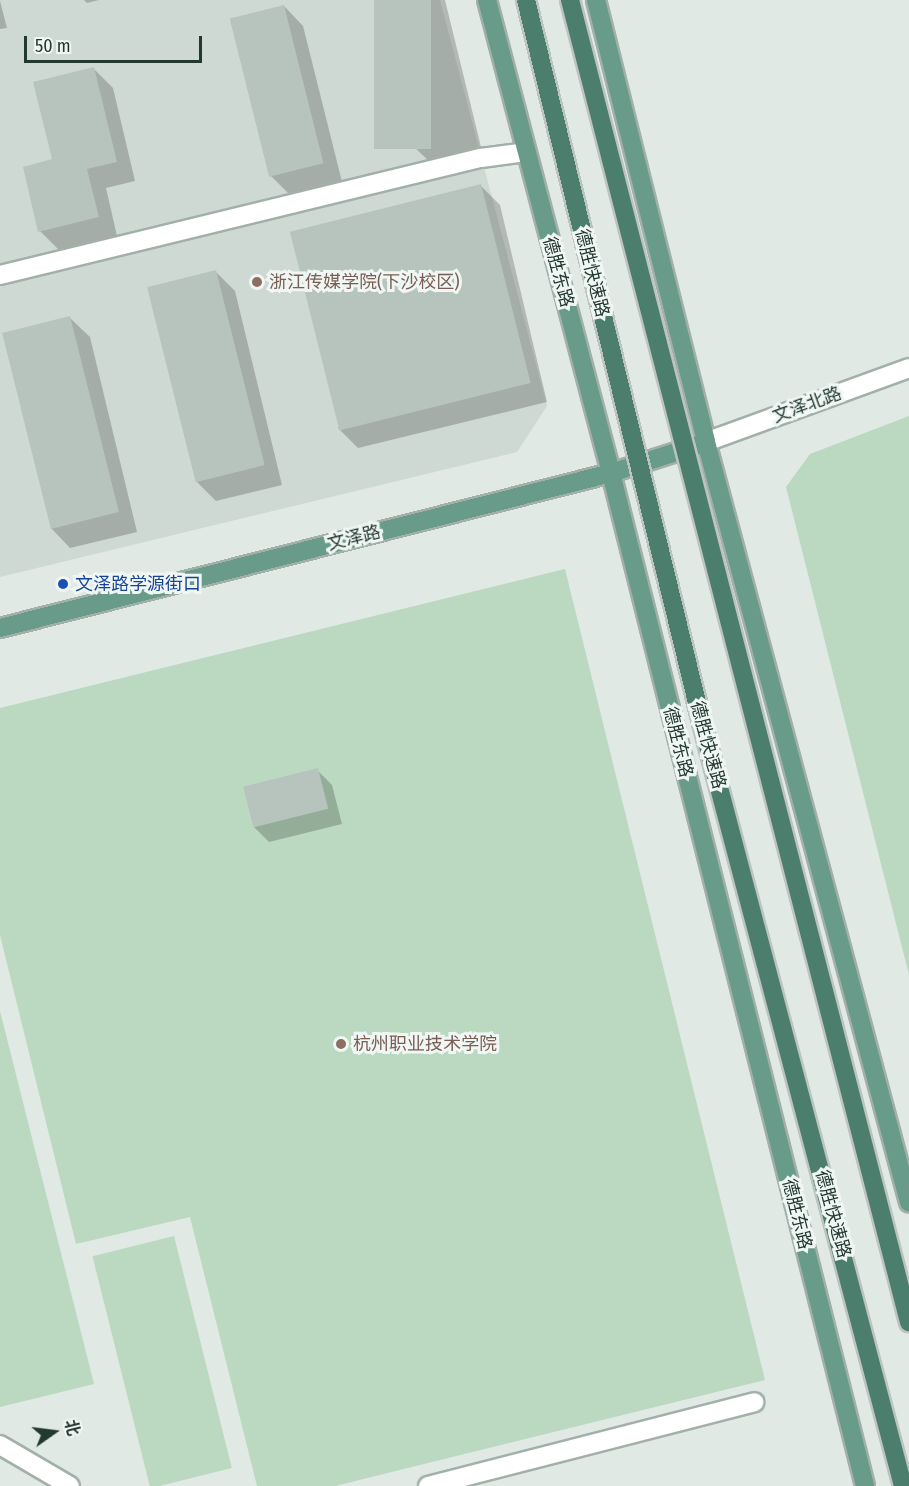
<!DOCTYPE html>
<html>
<head>
<meta charset="utf-8">
<style>
	body { margin:0 }
	#map { position:relative; width:909px; height:1486px; overflow:hidden; background:#e0e9e4; font-family:"Fira Sans Condensed","Noto Sans SC",sans-serif }
	div>[style] { position:absolute }
	[style*='--x'] { left:calc(var(--x)*1px); top:calc(var(--y)*1px); width:calc(var(--w)*1px); rotate:calc(var(--a)*1deg) }
	.built>* { inset:0; background:#ced9d3 }
	.green>* { inset:0; background:#bad9c0; transform-origin:0 0 }
	.shadow>* { inset:0; background:#0003 }
	.building>* { inset:0; background:#b6c4bd; transform-origin:0 0 }
	.roads { filter:drop-shadow(2px 0 #a3b0aa) drop-shadow(-2px 0 #a3b0aa) drop-shadow(0 2px #a3b0aa) drop-shadow(0 -2px #a3b0aa) }
	.minor>* { height:18px; margin:-9px; padding:0 9px; transform-origin:9px; border-radius:9px; background:#fff }
	.secondary>* { height:18px; margin:-9px; padding:0 9px; transform-origin:9px; border-radius:9px; background:#fff }
	.primary>* { height:18px; margin:-9px; padding:0 9px; transform-origin:9px; border-radius:9px; background:#689b89 }
	.bridges { filter:drop-shadow(2px 0 #bdc3c1) drop-shadow(-2px 0 #bdc3c1) drop-shadow(0 2px #bdc3c1) drop-shadow(0 -2px #bdc3c1) }
	.trunk-bridge>* { height:18px; margin:-9px; padding:0 9px; transform-origin:9px; border-radius:9px; background:#4c7e6e }
	.dots>* { width:16px; height:16px; translate:-50% -50%; box-sizing:border-box; border:3px solid #f0f6f3; border-radius:50% }
	span { translate:-50% -50%; white-space:nowrap; text-align:center; line-height:1.15; -webkit-text-stroke:6px #f0f6f3; paint-order:stroke }
	.street-label { font-size:18px; color:#223830 }
	.education-label { font-size:18px; color:#785e54 }
	.left { translate:0 -50%; text-align:left }
	.transit-label { font-size:18px; color:#164399 }
	.north { position:absolute; left:24px; top:1402px; width:60px; height:60px; -webkit-text-stroke:4px #f0f6f3; paint-order:stroke; rotate:76deg; font-size:16px; font-weight:700; line-height:24px; text-align:center; color:#223830 }
	.north::after { content:''; display:block; margin:auto; width:21px; height:27px; background:#223830; clip-path:polygon(50% 0,100% 100%,50% 72%,0 100%) }
	.scale { position:absolute; left:24px; top:36px; width:178px; height:27px; box-sizing:border-box; border:3px solid #223830; border-top:0; padding-left:8px; font-size:18px; line-height:21px; white-space:nowrap; color:#223830; -webkit-text-stroke:4px #f0f6f3; paint-order:stroke }
</style>
</head>
<body>
<div id="map">
	<div class="built">
		<i style="clip-path:polygon(0 0,440px 0,547px 406px,517px 452px,0 577px)"></i>
	</div>
	<div class="green">
		<i style="clip-path:polygon(909px 416px,909px 975px,786px 487px,810px 454px)"></i>
		<i style="clip-path:polygon(565px 569px,765px 1380px,335px 1486px,257px 1486px,190px 1217px,76px 1244px,0 935px,0 708px)"></i>
		<i style="clip-path:polygon(0 1011px,94px 1384px,0 1407px)"></i>
		<i style="left:174px;top:1236px;width:239px;height:84px;rotate:76deg"></i>
	</div>
	<div class="shadow">
		<i style="clip-path:polygon(84px 0,99px 0,87px 3px)"></i>
		<i style="clip-path:polygon(375px 0,445px 0,482px 151px,431px 163px,411px 144px)"></i>
		<i style="clip-path:polygon(0 1px,7px 28px,0 29px)"></i>
		<i style="clip-path:polygon(284px 6px,303px 26px,342px 182px,290px 195px,271px 176px)"></i>
		<i style="clip-path:polygon(93px 68px,113px 88px,135px 181px,106px 188px,117px 236px,59px 250px,40px 231px)"></i>
		<i style="clip-path:polygon(480px 185px,500px 205px,547px 402px,358px 448px,338px 428px)"></i>
		<i style="clip-path:polygon(215px 271px,235px 291px,282px 485px,216px 501px,196px 481px)"></i>
		<i style="clip-path:polygon(70px 318px,90px 337px,137px 532px,70px 548px,51px 528px)"></i>
		<i style="clip-path:polygon(317px 770px,332px 785px,342px 824px,269px 842px,254px 827px)"></i>
	</div>
	<div class="building">
		<i style="left:374px;top:0;width:57px;height:149px"></i>
		<i style="left:284px;top:5px;width:163px;height:56px;rotate:76deg"></i>
		<i style="clip-path:polygon(94px 67px,117px 162px,87px 169px,99px 217px,38px 232px,23px 167px,52px 159px,33px 82px)"></i>
		<i style="left:481px;top:184px;width:205px;height:197px;rotate:76deg"></i>
		<i style="left:216px;top:270px;width:201px;height:71px;rotate:76deg"></i>
		<i style="left:70px;top:316px;width:202px;height:70px;rotate:76deg"></i>
		<i style="left:318px;top:768px;width:42px;height:77px;rotate:76deg"></i>
	</div>
	<div class="roads">
		<div class="minor">
			<i style="--x:0;--y:275;--w:495;--a:-13.7"></i>
			<i style="--x:481;--y:158;--w:45;--a:-7.6"></i>
			<i style="--x:0;--y:1445;--w:81;--a:30.4"></i>
			<i style="--x:428;--y:1486;--w:337;--a:-14.4"></i>
		</div>
		<div class="secondary">
			<i style="--x:706;--y:442;--w:216;--a:-20"></i>
		</div>
		<div class="primary">
			<i style="--x:487;--y:0;--w:489;--a:75.3"></i>
			<i style="--x:611;--y:473;--w:1044;--a:75.92"></i>
			<i style="--x:596;--y:0;--w:455;--a:76"></i>
			<i style="--x:706;--y:442;--w:787;--a:75.05"></i>
			<i style="--x:0;--y:628;--w:630;--a:-14.23"></i>
			<i style="--x:611;--y:473;--w:91;--a:-17.8"></i>
		</div>
	</div>
	<div class="bridges">
		<div class="trunk-bridge">
			<i style="--x:526;--y:0;--w:744;--a:76.32"></i>
			<i style="--x:702;--y:723;--w:789;--a:75.24"></i>
			<i style="--x:570;--y:0;--w:1365;--a:75.62"></i>
		</div>
	</div>
	<div class="dots">
		<i style="left:257px;top:282px;background:#8d6e63"></i>
		<i style="left:63px;top:584px;background:#1a4fb4"></i>
		<i style="left:341px;top:1044px;background:#8d6e63"></i>
	</div>
	<div class="street-label">
		<span style="left:558px;top:272px;rotate:75deg">德胜东路</span>
		<span style="left:592px;top:273px;rotate:76deg">德胜快速路</span>
		<span style="left:807px;top:405px;rotate:-20deg">文泽北路</span>
		<span style="left:354px;top:538px;rotate:-14deg">文泽路</span>
		<span style="left:678px;top:742px;rotate:76deg">德胜东路</span>
		<span style="left:708px;top:745px;rotate:75deg">德胜快速路</span>
		<span style="left:797px;top:1214px;rotate:76deg">德胜东路</span>
		<span style="left:833px;top:1214px;rotate:75deg">德胜快速路</span>
	</div>
	<div class="education-label">
		<span class="left" style="left:269px;top:282px">浙江传媒学院(下沙校区)</span>
		<span class="left" style="left:353px;top:1044px">杭州职业技术学院</span>
	</div>
	<div class="transit-label">
		<span class="left" style="left:75px;top:584px">文泽路学源街口</span>
	</div>
	<div class="north">北</div>
	<div class="scale">50 m</div>
</div>
</body>
</html>
